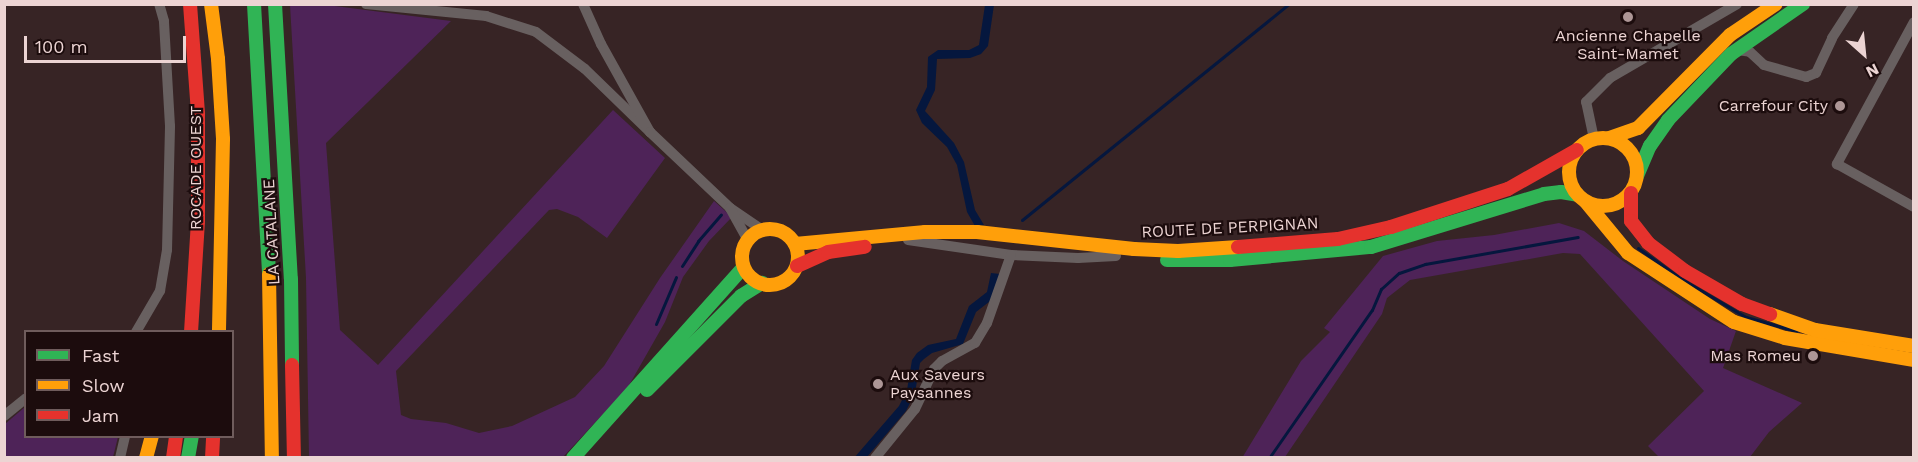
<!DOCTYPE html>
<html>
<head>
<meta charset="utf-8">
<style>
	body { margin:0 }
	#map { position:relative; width:1918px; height:462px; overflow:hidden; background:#372425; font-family:"Work Sans",sans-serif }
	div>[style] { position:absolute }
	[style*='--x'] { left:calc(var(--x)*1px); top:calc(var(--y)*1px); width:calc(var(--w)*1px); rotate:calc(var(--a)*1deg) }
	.green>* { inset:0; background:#4e2358 }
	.water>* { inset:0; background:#05173e }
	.stream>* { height:3px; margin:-1.5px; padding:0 1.5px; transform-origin:1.5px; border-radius:1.5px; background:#05173e }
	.street>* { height:10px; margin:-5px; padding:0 5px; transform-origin:5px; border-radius:5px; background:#686060 }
	.fast>* { height:14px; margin:-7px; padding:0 7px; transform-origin:7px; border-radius:7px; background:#30b455 }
	.slow>* { height:14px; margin:-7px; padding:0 7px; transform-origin:7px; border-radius:7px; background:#ff9f0a }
	.slow>.ring { margin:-7px; padding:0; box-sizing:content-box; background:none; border:14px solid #ff9f0a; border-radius:50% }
	.jam>* { height:14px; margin:-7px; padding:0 7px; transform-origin:7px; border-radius:7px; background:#e5322d }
	.dots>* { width:16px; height:16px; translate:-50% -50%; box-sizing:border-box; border:3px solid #1c0c0d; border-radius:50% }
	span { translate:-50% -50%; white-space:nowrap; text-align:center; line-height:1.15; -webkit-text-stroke:4.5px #1c0c0d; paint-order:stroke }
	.poi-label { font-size:16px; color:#ecd4d3 }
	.right { translate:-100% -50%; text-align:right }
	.left { translate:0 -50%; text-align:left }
	.street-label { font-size:16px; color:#ecd4d3 }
	.frame { position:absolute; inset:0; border:6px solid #ecd4d3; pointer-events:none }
	.legend { position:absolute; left:24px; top:330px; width:210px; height:108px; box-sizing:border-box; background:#1c0c0d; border:2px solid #6f5c5c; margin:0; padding:8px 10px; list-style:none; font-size:18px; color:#ecd4d3 }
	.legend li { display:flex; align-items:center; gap:12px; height:30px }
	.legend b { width:30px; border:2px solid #6f5c5c }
	.north { position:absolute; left:1834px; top:24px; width:60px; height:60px; -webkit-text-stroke:4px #1c0c0d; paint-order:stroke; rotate:153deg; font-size:16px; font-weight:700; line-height:24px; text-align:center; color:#ecd4d3 }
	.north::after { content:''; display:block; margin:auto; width:21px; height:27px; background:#ecd4d3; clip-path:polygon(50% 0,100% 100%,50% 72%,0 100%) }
	.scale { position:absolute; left:24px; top:36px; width:162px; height:27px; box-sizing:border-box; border:3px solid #ecd4d3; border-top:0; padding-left:8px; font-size:18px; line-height:21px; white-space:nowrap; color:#ecd4d3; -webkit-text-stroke:4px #1c0c0d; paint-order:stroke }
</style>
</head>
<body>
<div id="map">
	<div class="green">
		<i style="clip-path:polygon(290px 5px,327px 5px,451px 21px,326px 143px,340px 330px,378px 365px,613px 110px,665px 158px,607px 238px,578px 217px,557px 209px,549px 210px,396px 371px,401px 415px,411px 419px,446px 423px,479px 433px,512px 426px,575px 397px,604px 366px,660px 278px,714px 201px,732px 217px,709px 241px,683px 277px,665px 322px,628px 387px,563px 457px,309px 457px,306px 278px)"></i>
		<i style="clip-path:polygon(1559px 223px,1584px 231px,1623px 261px,1710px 319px,1736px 331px,1723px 368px,1802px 403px,1769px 432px,1750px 457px,1659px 457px,1648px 446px,1704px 391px,1580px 254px,1563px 253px,1410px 280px,1387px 298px,1382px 314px,1285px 457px,1242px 458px,1301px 361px,1330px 332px,1324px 328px,1383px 256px,1437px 241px,1494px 235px)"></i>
		<i style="clip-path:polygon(25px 407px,26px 436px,118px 437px,113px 457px,5px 457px,5px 424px)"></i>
	</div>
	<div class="water">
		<i style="clip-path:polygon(985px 5px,994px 5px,988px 46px,981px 54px,970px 58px,937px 59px,935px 90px,925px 111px,954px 143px,964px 162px,975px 210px,984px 225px,975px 226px,967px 212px,957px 165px,947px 147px,922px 123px,916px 110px,927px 87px,928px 57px,938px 50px,969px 50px,979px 45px)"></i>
		<i style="clip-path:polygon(991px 273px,1000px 274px,994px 298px,976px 312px,963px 344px,932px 353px,924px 359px,920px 363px,915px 393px,906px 411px,867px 457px,854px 458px,899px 406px,907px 390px,912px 360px,917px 353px,928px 345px,956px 339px,969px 306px,987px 292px)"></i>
	</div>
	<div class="stream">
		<i style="--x:1022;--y:220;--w:343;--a:-39"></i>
		<i style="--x:1638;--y:248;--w:52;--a:35.5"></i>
		<i style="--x:1680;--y:278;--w:77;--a:30.6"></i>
		<i style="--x:1746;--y:317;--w:52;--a:15.6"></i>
		<i style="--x:682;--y:266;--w:30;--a:-57"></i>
		<i style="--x:698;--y:241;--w:35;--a:-49"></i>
		<i style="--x:656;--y:324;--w:51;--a:-66.9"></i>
		<i style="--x:1269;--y:458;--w:180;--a:-55.2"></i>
		<i style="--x:1372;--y:310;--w:23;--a:-67"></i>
		<i style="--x:1381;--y:289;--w:24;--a:-42"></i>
		<i style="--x:1399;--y:273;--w:28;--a:-19"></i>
		<i style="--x:1425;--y:264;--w:155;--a:-10"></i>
	</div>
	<div class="street">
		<i style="--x:366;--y:4;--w:121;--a:5.7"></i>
		<i style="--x:486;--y:16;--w:52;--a:17.7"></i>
		<i style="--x:536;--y:32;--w:61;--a:37.1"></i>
		<i style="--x:585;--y:69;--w:91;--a:44.1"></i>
		<i style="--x:583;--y:4;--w:44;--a:65.8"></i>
		<i style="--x:601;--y:44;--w:101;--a:60.9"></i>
		<i style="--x:650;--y:132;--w:110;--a:43.5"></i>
		<i style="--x:730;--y:208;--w:40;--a:34"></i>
		<i style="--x:1914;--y:22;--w:162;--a:118.5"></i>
		<i style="--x:1837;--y:164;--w:88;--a:29.2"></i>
		<i style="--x:1738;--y:50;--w:12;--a:9"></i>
		<i style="--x:1750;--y:52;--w:19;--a:43"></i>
		<i style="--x:1764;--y:65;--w:44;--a:15.9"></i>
		<i style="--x:1806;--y:77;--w:11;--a:-22"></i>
		<i style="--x:1816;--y:73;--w:38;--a:-65"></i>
		<i style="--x:1832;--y:38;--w:40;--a:-57.1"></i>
		<i style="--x:1594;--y:139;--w:38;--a:-102"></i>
		<i style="--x:1586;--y:102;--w:34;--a:-45"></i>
		<i style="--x:1610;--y:78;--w:147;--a:-30.2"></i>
		<i style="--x:730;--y:208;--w:38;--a:61"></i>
		<i style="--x:908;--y:240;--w:104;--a:8.3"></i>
		<i style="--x:1011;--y:255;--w:67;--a:2.6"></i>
		<i style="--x:1078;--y:258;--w:38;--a:-3"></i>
		<i style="--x:136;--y:332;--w:48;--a:-59.7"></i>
		<i style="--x:160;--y:291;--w:42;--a:-80.3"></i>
		<i style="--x:167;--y:250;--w:124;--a:-88.6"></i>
		<i style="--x:170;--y:126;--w:105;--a:-93.3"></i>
		<i style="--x:164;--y:21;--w:18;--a:-106"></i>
		<i style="--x:4;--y:416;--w:28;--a:-39"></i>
		<i style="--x:120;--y:458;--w:23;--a:-77"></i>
		<i style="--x:875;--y:458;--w:63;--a:-50.8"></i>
		<i style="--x:915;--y:409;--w:44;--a:-64.6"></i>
		<i style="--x:934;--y:369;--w:11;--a:-45"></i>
		<i style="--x:942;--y:361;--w:38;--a:-29"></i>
		<i style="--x:975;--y:343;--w:23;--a:-59"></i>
		<i style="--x:987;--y:323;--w:72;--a:-70.6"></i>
	</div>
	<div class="fast">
		<i style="--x:254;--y:4;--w:270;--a:86.8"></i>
		<i style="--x:275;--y:4;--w:275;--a:86.7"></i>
		<i style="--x:291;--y:279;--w:86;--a:89.3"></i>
		<i style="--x:1637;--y:176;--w:33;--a:-67"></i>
		<i style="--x:1650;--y:146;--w:32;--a:-55"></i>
		<i style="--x:1668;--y:120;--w:91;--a:-46.3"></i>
		<i style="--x:1731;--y:54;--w:88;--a:-34.8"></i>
		<i style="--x:1167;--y:260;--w:63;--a:0"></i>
		<i style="--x:1230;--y:260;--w:142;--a:-5.3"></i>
		<i style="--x:1371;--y:247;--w:181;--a:-17"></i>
		<i style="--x:1544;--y:194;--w:17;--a:-7"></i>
		<i style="--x:1561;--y:192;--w:17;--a:10"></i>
		<i style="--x:647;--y:390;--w:133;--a:-45"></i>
		<i style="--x:741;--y:296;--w:25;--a:-32"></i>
		<i style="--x:188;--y:458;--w:22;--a:-80"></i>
		<i style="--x:573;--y:458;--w:256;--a:-48.2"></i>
	</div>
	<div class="slow">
		<i style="--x:211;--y:4;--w:55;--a:82.7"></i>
		<i style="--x:218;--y:59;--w:80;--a:86.4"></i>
		<i style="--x:223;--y:139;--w:193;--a:91.2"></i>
		<i class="ring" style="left:1569px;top:138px;width:54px;height:54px"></i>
		<i style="--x:1609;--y:138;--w:31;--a:-19"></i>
		<i style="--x:1638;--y:128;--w:131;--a:-45.3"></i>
		<i style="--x:1730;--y:35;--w:55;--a:-34"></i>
		<i style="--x:1586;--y:202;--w:66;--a:50.5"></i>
		<i style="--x:1628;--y:253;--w:126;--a:33.1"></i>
		<i style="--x:1734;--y:322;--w:53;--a:17.4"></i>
		<i style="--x:1785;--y:338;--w:131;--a:9.7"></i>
		<i class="ring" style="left:742px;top:229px;width:42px;height:42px"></i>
		<i style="--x:795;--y:244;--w:131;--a:-5.3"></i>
		<i style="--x:925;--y:232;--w:52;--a:0"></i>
		<i style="--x:977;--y:232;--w:158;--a:6.2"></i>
		<i style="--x:1134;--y:249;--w:44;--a:2.6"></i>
		<i style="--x:1178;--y:251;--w:60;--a:-3.8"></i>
		<i style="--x:269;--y:274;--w:184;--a:89.1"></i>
		<i style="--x:1770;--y:314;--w:48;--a:19.6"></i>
		<i style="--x:1815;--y:330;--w:100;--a:9.2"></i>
		<i style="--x:146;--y:458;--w:23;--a:-75"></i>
	</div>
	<div class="jam">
		<i style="--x:190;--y:4;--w:110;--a:85.8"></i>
		<i style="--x:198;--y:114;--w:107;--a:90"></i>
		<i style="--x:198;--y:221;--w:111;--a:93.6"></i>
		<i style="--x:1631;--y:193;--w:28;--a:90"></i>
		<i style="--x:1631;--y:221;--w:28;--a:52"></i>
		<i style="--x:1648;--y:243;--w:46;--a:37.1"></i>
		<i style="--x:1685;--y:271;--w:66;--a:30.1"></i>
		<i style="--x:1742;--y:304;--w:30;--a:20"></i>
		<i style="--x:1238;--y:247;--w:100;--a:-4.6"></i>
		<i style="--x:1338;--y:239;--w:54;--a:-12.8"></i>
		<i style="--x:1391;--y:227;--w:123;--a:-18"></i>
		<i style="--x:1508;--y:189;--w:79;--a:-29.5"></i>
		<i style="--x:797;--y:266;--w:34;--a:-24"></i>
		<i style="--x:828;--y:252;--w:37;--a:-8"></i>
		<i style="--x:292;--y:365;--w:93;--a:88.8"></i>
		<i style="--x:173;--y:458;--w:22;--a:-82"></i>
		<i style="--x:212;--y:458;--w:22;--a:-87"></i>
	</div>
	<div class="dots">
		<i style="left:1628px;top:17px;background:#ad9696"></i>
		<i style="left:1840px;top:106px;background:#ad9696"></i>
		<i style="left:1813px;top:356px;background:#ad9696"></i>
		<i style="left:878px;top:384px;background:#ad9696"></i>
	</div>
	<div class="poi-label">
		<span style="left:1628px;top:45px">Ancienne Chapelle<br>Saint-Mamet</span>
		<span class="right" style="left:1828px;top:106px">Carrefour City</span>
		<span class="right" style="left:1801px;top:356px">Mas Romeu</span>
		<span class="left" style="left:890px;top:384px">Aux Saveurs<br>Paysannes</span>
	</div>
	<div class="street-label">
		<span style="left:196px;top:168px;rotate:-90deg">ROCADE OUEST</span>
		<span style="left:1230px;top:228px;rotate:-3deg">ROUTE DE PERPIGNAN</span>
		<span style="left:272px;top:232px;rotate:-93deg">LA CATALANE</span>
	</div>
	<div class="frame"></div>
	<ul class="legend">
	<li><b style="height:8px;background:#30b455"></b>Fast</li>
	<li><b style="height:8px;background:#ff9f0a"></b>Slow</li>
	<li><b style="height:8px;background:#e5322d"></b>Jam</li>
	</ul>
	<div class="north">N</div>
	<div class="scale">100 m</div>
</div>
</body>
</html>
